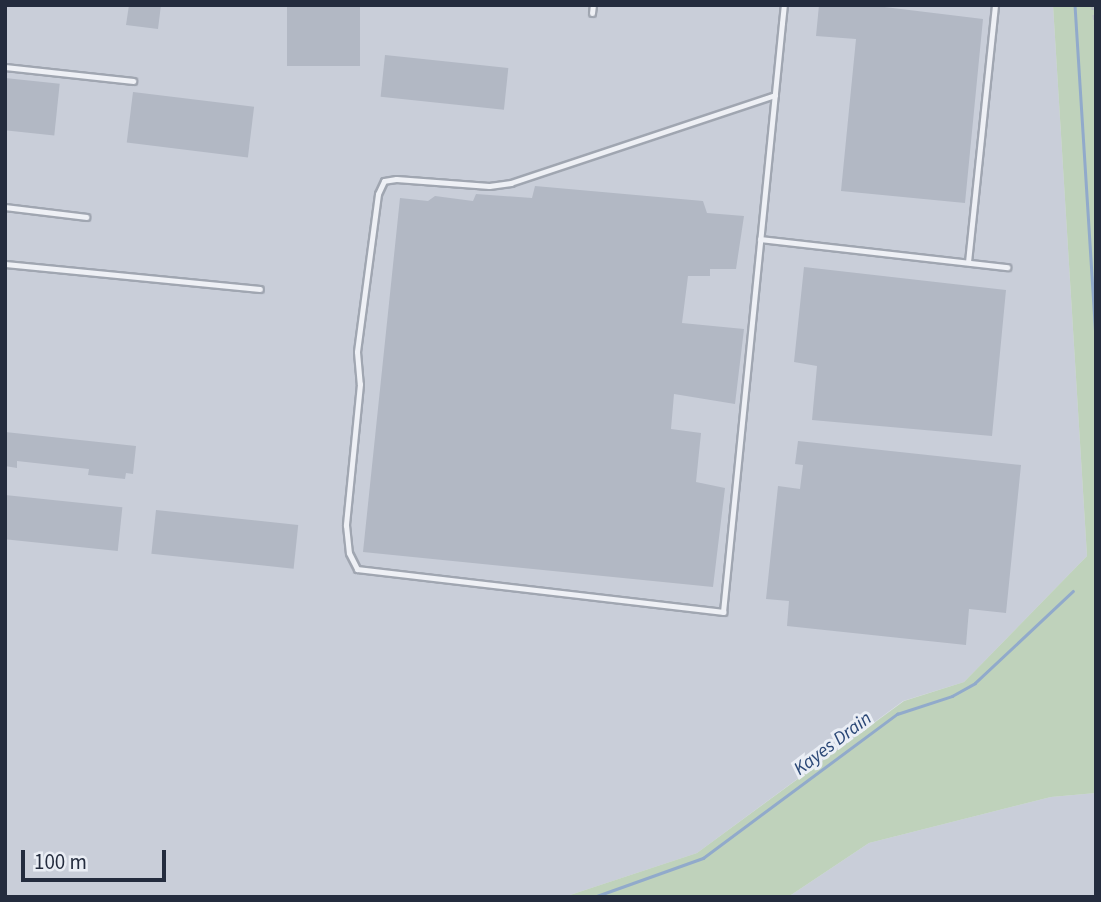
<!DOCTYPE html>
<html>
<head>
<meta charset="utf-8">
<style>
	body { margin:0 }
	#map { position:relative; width:1101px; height:902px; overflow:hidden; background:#dbdfe7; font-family:"Source Sans 3",sans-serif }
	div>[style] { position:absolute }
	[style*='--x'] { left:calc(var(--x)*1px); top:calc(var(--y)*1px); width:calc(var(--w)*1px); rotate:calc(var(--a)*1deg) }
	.built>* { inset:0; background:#c9ced9 }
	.green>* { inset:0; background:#bfd2bb }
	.stream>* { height:2.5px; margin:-1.25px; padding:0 1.25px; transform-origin:1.25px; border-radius:1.25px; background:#91aacb }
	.building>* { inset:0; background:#b2b8c4; transform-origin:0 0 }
	.path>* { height:2px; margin-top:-1px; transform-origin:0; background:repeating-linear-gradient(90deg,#b9bdc5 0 5px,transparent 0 10px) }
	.roads { filter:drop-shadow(2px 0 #a0a6b1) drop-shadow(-2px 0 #a0a6b1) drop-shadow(0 2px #a0a6b1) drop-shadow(0 -2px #a0a6b1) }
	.service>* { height:5px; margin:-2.5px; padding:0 2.5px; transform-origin:2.5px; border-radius:2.5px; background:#eef0f5 }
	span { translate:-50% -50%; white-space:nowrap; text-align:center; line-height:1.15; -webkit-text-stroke:6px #eaeef5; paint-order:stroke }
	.water-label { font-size:19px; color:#2a4776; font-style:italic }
	.frame { position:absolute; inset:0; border:7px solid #242c3e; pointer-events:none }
	.scale { position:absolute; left:21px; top:850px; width:145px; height:32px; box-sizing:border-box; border:4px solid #242c3e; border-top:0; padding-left:9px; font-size:21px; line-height:24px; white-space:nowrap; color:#242c3e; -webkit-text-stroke:5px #eaeef5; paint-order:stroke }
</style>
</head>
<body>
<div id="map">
	<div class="built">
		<i style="clip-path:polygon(5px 5px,1053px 5px,1087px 556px,964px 682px,903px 701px,697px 853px,564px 897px,5px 897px)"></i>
		<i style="clip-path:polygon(1096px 793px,1096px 897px,788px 897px,869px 843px,1051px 797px)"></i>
	</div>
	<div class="green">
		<i style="clip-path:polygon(1053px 5px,1096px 5px,1096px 793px,1051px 797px,869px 843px,788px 897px,564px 897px,697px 853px,904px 701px,964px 682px,1087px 556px)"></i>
	</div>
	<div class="stream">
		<i style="--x:1075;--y:5;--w:335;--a:86.4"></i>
		<i style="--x:594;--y:897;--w:116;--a:-19.7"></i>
		<i style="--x:703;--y:858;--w:242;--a:-36.6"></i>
		<i style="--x:897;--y:714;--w:58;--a:-18.1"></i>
		<i style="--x:952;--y:696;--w:26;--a:-29"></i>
		<i style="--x:975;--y:683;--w:134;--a:-43.2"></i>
	</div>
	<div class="building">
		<i style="clip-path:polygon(129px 5px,161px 5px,158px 29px,126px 25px)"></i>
		<i style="left:287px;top:5px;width:73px;height:61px"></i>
		<i style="clip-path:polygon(819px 5px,868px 5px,983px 19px,965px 203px,841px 191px,856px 39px,816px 36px)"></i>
		<i style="left:385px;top:55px;width:124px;height:42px;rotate:6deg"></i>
		<i style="left:5px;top:78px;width:55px;height:52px;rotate:6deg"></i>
		<i style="left:133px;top:92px;width:122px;height:51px;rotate:7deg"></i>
		<i style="clip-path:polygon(535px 186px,703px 201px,707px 213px,744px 216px,736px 269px,710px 269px,710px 276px,688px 276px,682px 323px,744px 329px,735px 404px,674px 394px,671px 429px,701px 433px,696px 482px,725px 488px,713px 587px,363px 552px,400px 198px,428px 201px,435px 196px,473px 201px,476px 194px,532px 198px)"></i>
		<i style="clip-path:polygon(804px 267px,1006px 290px,992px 436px,812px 420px,817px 366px,794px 362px)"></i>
		<i style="clip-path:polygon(5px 432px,136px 446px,133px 474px,126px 473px,125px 479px,88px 475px,89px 469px,17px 461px,17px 468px,5px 466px)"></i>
		<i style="clip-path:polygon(798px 441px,1021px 465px,1006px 613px,969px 609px,966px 645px,787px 626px,789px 601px,766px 599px,778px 486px,800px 489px,803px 465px,795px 464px)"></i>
		<i style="left:5px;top:495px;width:118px;height:44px;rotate:6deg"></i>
		<i style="left:156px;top:510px;width:143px;height:44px;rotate:6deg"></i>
	</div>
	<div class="path">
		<i style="--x:1092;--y:5;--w:29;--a:82"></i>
	</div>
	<div class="roads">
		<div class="service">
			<i style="--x:592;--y:13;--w:8;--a:-83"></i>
			<i style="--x:5;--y:67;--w:129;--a:6.2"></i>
			<i style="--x:775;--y:95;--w:278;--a:161.6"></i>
			<i style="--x:511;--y:183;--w:22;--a:172"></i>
			<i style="--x:489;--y:186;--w:93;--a:-175.7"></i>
			<i style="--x:396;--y:179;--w:12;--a:171"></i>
			<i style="--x:384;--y:181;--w:14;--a:115"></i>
			<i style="--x:378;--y:194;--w:159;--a:97.6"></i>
			<i style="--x:357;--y:352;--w:32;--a:85"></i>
			<i style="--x:360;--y:384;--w:142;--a:95.7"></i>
			<i style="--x:346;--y:525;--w:28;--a:84"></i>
			<i style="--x:349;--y:553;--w:18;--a:63"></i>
			<i style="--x:357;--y:569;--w:369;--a:6.7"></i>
			<i style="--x:723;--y:612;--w:592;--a:-84.28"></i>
			<i style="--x:782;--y:23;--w:18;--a:-84"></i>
			<i style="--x:5;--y:207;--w:82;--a:7"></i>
			<i style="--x:760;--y:239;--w:249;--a:6.5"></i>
			<i style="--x:968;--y:262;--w:258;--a:-84"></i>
			<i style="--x:5;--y:264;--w:256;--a:5.6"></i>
		</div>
	</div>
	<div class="water-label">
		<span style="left:833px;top:744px;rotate:-37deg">Kayes Drain</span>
	</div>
	<div class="frame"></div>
	<div class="scale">100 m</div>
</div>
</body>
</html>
